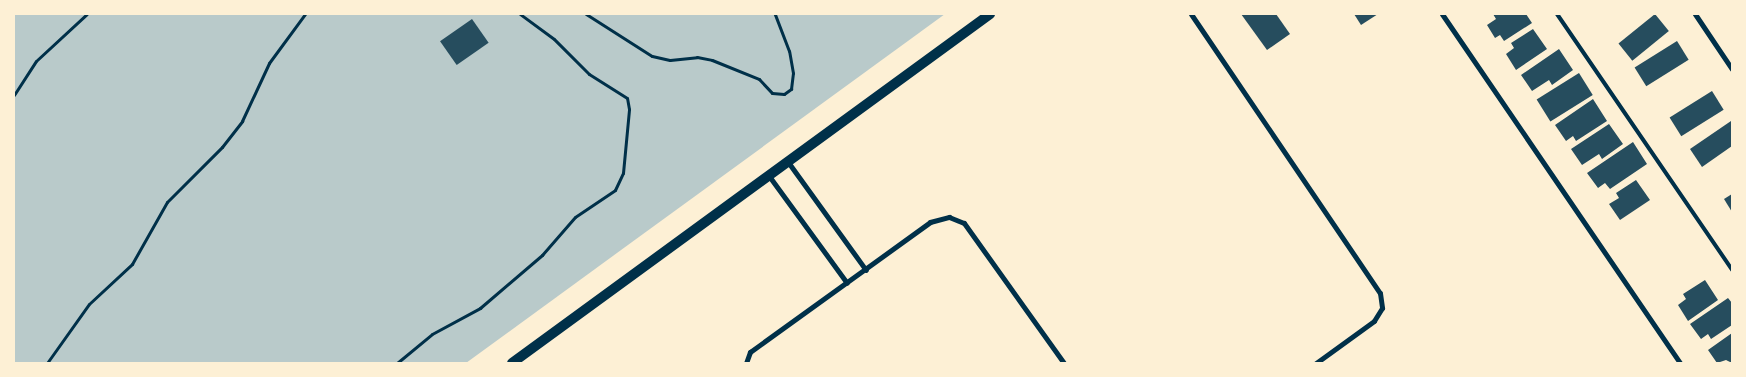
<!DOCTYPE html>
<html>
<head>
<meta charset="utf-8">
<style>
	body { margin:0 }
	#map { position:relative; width:1746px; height:377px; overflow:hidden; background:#fdf0d5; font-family:Montserrat,sans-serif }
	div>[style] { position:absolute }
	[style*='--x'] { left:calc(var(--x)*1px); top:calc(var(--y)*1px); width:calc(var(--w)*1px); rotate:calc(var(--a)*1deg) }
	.green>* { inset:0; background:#b9caca }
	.building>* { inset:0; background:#264d5e; transform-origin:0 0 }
	.path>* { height:3px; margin:-1.5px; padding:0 1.5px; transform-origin:1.5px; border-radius:1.5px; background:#003049 }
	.service>* { height:4px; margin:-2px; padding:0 2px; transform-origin:2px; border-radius:2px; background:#003049 }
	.minor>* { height:5px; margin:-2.5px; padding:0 2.5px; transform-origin:2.5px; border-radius:2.5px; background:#003049 }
	.secondary>* { height:10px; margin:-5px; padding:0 5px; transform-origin:5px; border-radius:5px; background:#003049 }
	span { translate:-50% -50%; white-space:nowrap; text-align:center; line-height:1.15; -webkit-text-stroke:5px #fdf0d5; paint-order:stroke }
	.frame { position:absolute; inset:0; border:15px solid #fdf0d5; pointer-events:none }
</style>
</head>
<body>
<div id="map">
	<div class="green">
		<i style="clip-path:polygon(14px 14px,945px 14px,466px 363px,14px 363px)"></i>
	</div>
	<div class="building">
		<i style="clip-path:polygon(1241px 14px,1276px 14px,1290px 34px,1267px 50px)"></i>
		<i style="clip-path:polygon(1354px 14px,1378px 14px,1361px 25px)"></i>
		<i style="clip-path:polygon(1493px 14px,1526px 14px,1532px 23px,1504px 41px,1500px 35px,1495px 38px,1487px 25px,1496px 19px)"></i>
		<i style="left:1655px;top:14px;width:22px;height:47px;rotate:51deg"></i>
		<i style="left:472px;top:19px;width:29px;height:39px;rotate:55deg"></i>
		<i style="clip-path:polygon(1533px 29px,1547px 49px,1516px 70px,1506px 54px,1514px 48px,1511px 43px)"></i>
		<i style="left:1677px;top:41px;width:22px;height:50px;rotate:58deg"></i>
		<i style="clip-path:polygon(1559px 49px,1573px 70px,1552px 85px,1549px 80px,1532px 91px,1521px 75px)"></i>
		<i style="left:1579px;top:73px;width:26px;height:50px;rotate:58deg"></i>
		<i style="left:1712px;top:91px;width:22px;height:50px;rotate:58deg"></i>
		<i style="clip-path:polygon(1593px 99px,1607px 121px,1576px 141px,1573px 136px,1566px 141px,1555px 125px)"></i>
		<i style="clip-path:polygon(1731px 121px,1732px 146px,1702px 167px,1690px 149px)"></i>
		<i style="clip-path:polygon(1609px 124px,1623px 144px,1602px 159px,1599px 154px,1582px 165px,1571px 149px)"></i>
		<i style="clip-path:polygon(1633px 142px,1647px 164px,1610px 189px,1605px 183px,1598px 188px,1587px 173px)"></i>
		<i style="clip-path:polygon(1636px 180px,1650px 200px,1620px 220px,1609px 204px,1619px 198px,1616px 193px)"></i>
		<i style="clip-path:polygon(1732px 194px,1732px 212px,1724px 199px)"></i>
		<i style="clip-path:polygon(1705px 280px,1718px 300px,1688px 321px,1678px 305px,1686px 299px,1683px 294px)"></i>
		<i style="clip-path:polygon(1728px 298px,1732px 303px,1732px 325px,1711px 339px,1708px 334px,1701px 339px,1690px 324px)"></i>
		<i style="clip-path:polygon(1732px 333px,1732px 363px,1726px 360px,1717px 363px,1708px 350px)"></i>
	</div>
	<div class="path">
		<i style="--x:586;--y:14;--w:78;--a:32.5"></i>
		<i style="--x:652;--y:56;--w:18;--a:13"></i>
		<i style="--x:670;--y:60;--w:27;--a:-6"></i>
		<i style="--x:697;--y:57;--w:15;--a:11"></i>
		<i style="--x:712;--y:60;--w:51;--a:22"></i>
		<i style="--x:759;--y:79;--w:19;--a:47"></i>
		<i style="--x:772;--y:93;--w:12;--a:5"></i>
		<i style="--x:784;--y:94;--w:9;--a:-36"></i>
		<i style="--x:791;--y:89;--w:16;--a:-83"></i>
		<i style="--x:793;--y:73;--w:22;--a:-100"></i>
		<i style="--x:789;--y:51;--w:40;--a:-111"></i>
		<i style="--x:14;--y:95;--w:40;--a:-57.1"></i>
		<i style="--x:36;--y:61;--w:69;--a:-42.7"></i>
		<i style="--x:47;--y:363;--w:72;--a:-54.6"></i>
		<i style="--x:89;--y:304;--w:59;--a:-42.9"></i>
		<i style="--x:132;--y:264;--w:71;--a:-60.6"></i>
		<i style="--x:167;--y:202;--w:78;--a:-45"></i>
		<i style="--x:222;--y:147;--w:33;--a:-52"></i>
		<i style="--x:242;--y:121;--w:64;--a:-65"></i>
		<i style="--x:269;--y:63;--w:61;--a:-53.7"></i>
		<i style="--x:397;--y:363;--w:45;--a:-39.6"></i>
		<i style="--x:432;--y:334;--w:55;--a:-28.4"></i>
		<i style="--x:480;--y:308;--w:82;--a:-40.5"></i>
		<i style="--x:542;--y:255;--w:50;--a:-49"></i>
		<i style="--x:575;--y:217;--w:48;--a:-34"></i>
		<i style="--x:615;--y:190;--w:19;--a:-65"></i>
		<i style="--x:623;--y:173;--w:64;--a:-84.6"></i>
		<i style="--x:629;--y:109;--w:11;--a:-100"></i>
		<i style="--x:627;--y:98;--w:45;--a:-147.7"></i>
		<i style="--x:589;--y:74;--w:49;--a:-135"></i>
		<i style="--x:554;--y:39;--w:42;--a:-143.7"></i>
	</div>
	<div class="service">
		<i style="--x:1557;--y:14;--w:310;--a:55.6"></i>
	</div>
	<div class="minor">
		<i style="--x:1191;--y:14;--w:337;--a:55.9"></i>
		<i style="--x:1380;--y:293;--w:15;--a:82"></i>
		<i style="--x:1382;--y:308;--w:15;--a:122"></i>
		<i style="--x:1374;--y:321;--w:72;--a:144.1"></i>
		<i style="--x:1442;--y:14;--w:422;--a:55.7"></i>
		<i style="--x:1695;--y:14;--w:66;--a:56.1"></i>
		<i style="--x:788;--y:162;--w:133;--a:54.2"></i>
		<i style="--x:769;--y:176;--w:132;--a:53.9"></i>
		<i style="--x:746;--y:363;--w:12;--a:-70"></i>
		<i style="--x:750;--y:352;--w:222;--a:-35.8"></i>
		<i style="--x:930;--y:222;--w:20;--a:-15"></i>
		<i style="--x:949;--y:217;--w:16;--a:22"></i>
		<i style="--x:964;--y:223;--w:172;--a:54.5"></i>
	</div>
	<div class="secondary">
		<i style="--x:512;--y:363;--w:592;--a:-36.13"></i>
	</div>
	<div class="frame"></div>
</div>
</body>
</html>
